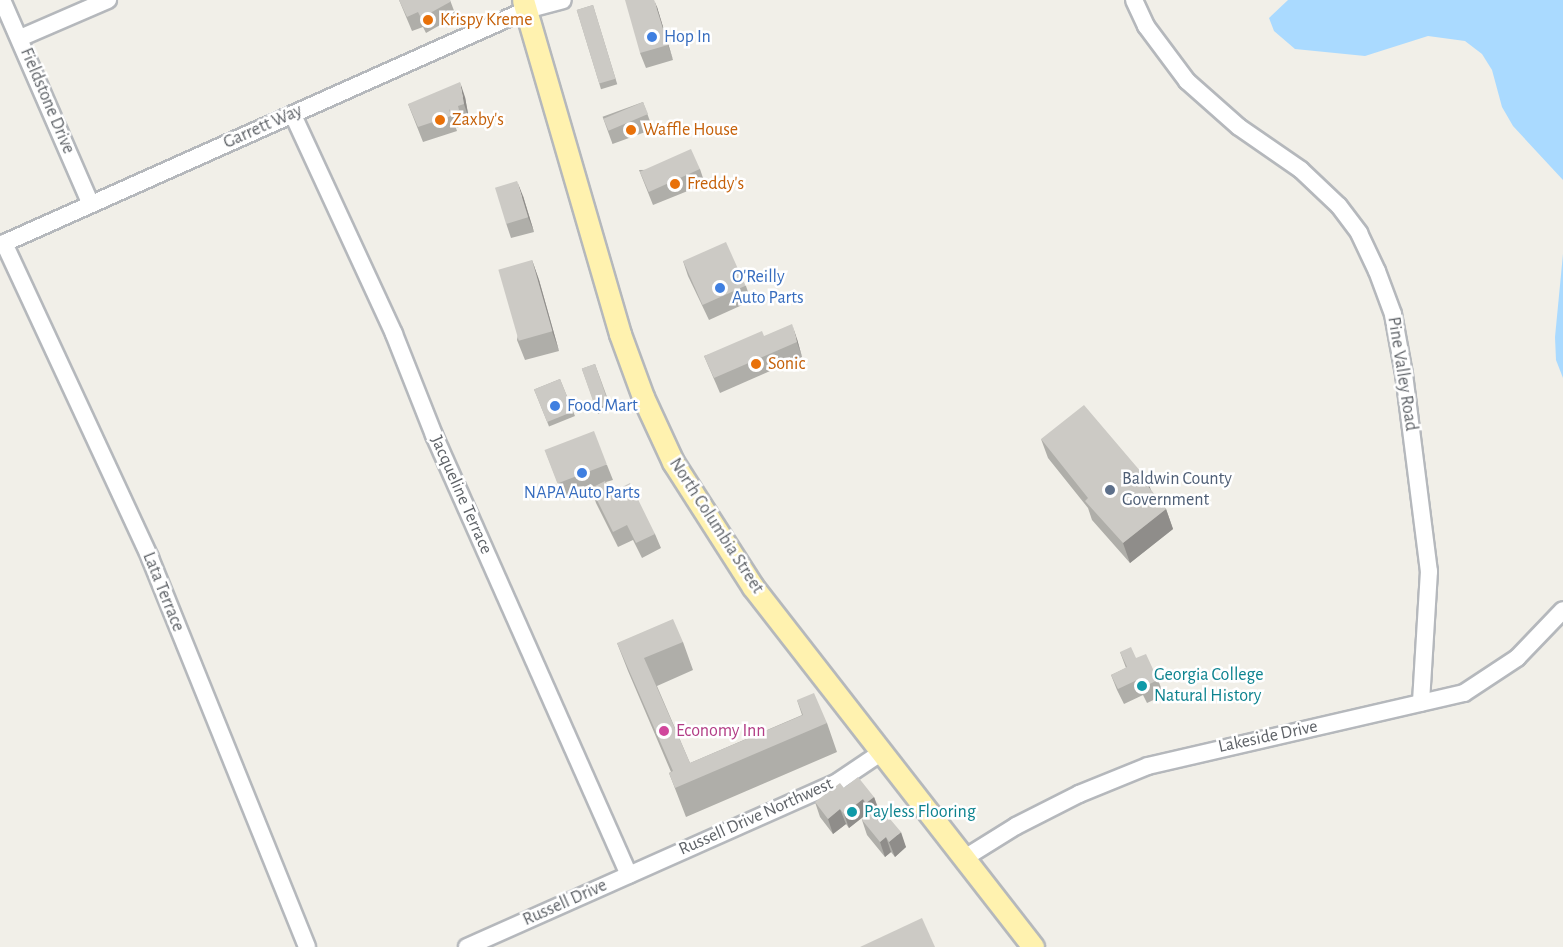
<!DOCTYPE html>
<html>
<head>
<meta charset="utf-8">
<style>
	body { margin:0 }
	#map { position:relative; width:1563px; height:947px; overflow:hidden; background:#f1efe8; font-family:"Alegreya Sans",sans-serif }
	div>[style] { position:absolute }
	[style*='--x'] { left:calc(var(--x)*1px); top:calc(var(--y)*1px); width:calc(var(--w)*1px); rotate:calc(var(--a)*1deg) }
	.water>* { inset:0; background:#aadaff }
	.roads { filter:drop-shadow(2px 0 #b5b8bc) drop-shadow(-2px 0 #b5b8bc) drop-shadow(0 2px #b5b8bc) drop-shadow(0 -2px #b5b8bc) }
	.minor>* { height:16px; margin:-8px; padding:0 8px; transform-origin:8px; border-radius:8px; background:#fff }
	.major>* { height:21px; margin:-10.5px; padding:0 10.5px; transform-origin:10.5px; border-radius:10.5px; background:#fff2af }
	.wall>* { inset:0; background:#afaea9; transform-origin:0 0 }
	.shaded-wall>* { inset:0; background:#8f8d8a }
	.building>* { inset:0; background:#cccac5; transform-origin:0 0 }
	.dots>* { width:16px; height:16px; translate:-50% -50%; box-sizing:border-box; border:3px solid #fff; border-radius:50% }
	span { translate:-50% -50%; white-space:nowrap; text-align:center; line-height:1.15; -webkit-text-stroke:5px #fff; paint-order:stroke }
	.food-label { font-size:18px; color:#c56008 }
	.left { translate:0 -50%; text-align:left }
	.shop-label { font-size:18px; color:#366cbe }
	.street-label { font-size:18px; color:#5f6368 }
	.service-label { font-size:18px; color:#4e5e75 }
	.culture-label { font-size:18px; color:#0d838f }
	.hotel-label { font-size:18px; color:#b23c85 }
</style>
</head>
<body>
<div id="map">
	<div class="water">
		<i style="clip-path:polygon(1288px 0,1563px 0,1563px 180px,1513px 126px,1502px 107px,1492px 70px,1482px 54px,1465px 41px,1428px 36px,1365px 56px,1295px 49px,1274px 31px,1269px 18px)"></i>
		<i style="clip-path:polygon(1563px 254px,1563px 378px,1556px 360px,1555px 337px)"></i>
	</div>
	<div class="roads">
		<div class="minor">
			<i style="--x:2;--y:0;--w:220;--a:66.5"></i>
			<i style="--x:1134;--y:0;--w:29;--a:65"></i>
			<i style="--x:1146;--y:26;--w:69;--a:53.3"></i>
			<i style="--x:1187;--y:81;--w:69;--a:41.5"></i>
			<i style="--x:1239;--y:127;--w:75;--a:34.7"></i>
			<i style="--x:1301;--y:170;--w:52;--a:43.5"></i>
			<i style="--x:1339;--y:206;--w:34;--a:53"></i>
			<i style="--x:1359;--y:233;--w:42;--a:64.7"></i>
			<i style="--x:1377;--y:271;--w:46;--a:69.6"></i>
			<i style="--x:1393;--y:314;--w:61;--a:79.6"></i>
			<i style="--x:1404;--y:374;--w:199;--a:82.8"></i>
			<i style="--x:1429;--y:571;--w:132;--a:93.5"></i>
			<i style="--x:20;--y:38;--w:96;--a:-23.4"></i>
			<i style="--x:293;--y:115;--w:241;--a:65.2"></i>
			<i style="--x:394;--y:334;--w:109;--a:68.4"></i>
			<i style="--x:434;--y:435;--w:481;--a:66.1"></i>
			<i style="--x:4;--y:243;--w:347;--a:65.1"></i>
			<i style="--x:150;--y:558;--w:419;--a:68"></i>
			<i style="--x:0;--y:245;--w:576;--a:-24.07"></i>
			<i style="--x:526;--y:10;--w:38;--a:-15"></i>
			<i style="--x:963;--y:859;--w:62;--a:-31.9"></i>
			<i style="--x:1016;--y:826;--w:71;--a:-26.9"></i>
			<i style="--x:1079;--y:794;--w:74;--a:-22.1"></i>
			<i style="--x:1148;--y:766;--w:324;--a:-13"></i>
			<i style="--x:1464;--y:693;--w:64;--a:-33.4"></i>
			<i style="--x:1517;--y:658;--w:66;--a:-46.2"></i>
			<i style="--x:467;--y:947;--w:407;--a:-24"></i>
			<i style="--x:839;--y:781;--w:48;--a:-34"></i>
		</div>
		<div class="major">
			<i style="--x:523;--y:0;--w:348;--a:73.8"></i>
			<i style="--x:620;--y:334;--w:67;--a:69.9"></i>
			<i style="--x:643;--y:397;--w:72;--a:65.2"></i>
			<i style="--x:673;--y:462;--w:148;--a:57.4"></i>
			<i style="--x:753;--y:587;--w:456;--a:52.1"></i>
		</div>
	</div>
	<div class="wall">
		<i style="clip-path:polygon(399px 0,450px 0,456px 16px,426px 33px,423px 27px,412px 31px)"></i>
		<i style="left:593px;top:5px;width:83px;height:17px;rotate:73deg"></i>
		<i style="clip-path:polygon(657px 7px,673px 60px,646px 68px,640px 53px)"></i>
		<i style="clip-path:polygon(465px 97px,469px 119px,463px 121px,464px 125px,457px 128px,455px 125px,457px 131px,423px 142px,408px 104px)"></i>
		<i style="left:643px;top:102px;width:29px;height:43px;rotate:70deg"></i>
		<i style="clip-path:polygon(700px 169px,705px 184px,653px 205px,639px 170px)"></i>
		<i style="clip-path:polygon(523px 196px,534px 232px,511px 238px,506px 223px)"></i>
		<i style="clip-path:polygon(532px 260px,539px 280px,559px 351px,525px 360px,517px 340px)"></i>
		<i style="clip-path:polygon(683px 261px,746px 286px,751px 301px,709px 320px,688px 276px)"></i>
		<i style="clip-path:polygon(764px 336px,797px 339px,802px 357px,720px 393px,704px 356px)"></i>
		<i style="left:595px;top:364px;width:48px;height:14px;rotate:70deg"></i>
		<i style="left:560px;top:379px;width:40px;height:28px;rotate:68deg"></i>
		<i style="clip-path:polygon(1041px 439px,1150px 489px,1166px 509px,1173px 529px,1130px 563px,1092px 520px,1088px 508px,1048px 458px)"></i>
		<i style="clip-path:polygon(545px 450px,607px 465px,613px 480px,606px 482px,611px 493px,655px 534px,661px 548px,642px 558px,633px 540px,618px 547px,596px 503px,591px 488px,564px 499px)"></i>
		<i style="clip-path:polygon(683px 642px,693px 670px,657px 686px,690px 763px,802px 715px,797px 700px,827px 723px,837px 752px,686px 817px,669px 773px,671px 772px,628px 671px,617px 643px)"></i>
		<i style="clip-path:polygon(1120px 652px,1136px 658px,1158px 680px,1164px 695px,1147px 703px,1143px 695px,1124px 704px,1117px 690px,1111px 675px,1126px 668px)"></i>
		<i style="clip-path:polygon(874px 797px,878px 807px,906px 847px,895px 857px,891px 852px,885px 857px,867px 835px,862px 820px,869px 814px,868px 813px,849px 828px,846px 824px,833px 834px,820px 817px,815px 802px)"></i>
	</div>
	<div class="shaded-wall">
		<i style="clip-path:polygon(654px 0,657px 7px,673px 60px,668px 45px)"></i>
		<i style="clip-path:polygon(460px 82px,465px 97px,469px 119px,464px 104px)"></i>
		<i style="clip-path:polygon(517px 181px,523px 196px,534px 232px,528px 217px)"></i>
		<i style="clip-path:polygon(532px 260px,539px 280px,559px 351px,552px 331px)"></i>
		<i style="clip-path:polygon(792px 324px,797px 339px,802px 357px,797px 342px)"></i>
		<i style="clip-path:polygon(1147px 479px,1154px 499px,1144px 481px)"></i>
		<i style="clip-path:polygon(1166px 509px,1173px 529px,1130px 563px,1123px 543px)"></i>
		<i style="clip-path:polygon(874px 797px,879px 812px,871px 818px,866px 803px)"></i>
		<i style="clip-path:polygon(863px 799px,868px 813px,849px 828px,844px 814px)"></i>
		<i style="clip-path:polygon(840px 809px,846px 824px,833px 834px,828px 819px)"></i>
		<i style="clip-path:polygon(901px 832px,906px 847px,895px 857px,889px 842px)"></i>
		<i style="clip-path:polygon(886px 837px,891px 852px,885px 857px,880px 842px)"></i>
	</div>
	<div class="building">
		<i style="clip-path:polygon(399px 0,450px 0,450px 2px,421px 18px,418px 12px,407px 17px)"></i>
		<i style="clip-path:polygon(625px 0,654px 0,668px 45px,640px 53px)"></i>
		<i style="left:593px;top:5px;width:77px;height:17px;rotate:73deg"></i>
		<i style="clip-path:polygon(460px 82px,464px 104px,458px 106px,459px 110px,452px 113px,449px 109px,451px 116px,418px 127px,408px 104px)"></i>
		<i style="left:643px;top:102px;width:13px;height:43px;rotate:67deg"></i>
		<i style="left:691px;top:149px;width:22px;height:56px;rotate:66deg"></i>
		<i style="left:517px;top:181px;width:38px;height:23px;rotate:73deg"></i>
		<i style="left:726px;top:242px;width:48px;height:47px;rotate:66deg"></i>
		<i style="left:532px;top:260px;width:74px;height:35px;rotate:74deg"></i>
		<i style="clip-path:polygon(792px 324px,797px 342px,714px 378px,704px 356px,762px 331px,764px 336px)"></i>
		<i style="left:595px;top:364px;width:42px;height:14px;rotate:71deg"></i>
		<i style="left:560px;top:379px;width:35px;height:28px;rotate:68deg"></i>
		<i style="clip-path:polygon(1084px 405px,1147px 479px,1144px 481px,1166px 509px,1123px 543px,1085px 501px,1088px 498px,1041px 439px)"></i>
		<i style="left:594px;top:431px;width:36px;height:53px;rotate:69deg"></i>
		<i style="clip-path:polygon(605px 481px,611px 493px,630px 483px,655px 534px,636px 543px,627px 525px,613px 532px,591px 488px)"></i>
		<i style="clip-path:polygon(673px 619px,683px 642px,644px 658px,690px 763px,803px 715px,797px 700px,814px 693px,827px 723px,675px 788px,669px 773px,673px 771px,617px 643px)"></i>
		<i style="clip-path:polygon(1131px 647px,1136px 658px,1146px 654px,1158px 680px,1141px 688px,1137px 680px,1118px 689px,1111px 675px,1127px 667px,1120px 652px)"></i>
		<i style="clip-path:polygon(858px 777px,874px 797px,866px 803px,863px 799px,844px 814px,840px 809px,828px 819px,815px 802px,840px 783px,844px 788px)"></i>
		<i style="clip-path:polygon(879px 806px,901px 832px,889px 842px,886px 837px,880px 842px,862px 820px)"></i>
		<i style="clip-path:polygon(922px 918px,935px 947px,860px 947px)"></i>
	</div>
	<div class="dots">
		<i style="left:428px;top:20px;background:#e8710a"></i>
		<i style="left:652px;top:37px;background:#3f7fe0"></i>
		<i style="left:440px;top:120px;background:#e8710a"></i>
		<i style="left:631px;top:130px;background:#e8710a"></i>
		<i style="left:675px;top:184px;background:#e8710a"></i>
		<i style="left:720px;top:288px;background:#3f7fe0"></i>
		<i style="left:756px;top:364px;background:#e8710a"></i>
		<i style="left:555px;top:406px;background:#3f7fe0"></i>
		<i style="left:582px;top:473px;background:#3f7fe0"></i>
		<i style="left:1110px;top:490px;background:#5c6f8a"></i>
		<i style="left:1142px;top:686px;background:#0f9aa8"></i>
		<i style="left:664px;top:731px;background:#d1479c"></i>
		<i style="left:852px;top:812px;background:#0f9aa8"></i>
	</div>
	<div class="food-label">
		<span class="left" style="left:440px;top:20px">Krispy Kreme</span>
		<span class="left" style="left:452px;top:120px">Zaxby's</span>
		<span class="left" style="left:643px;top:130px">Waffle House</span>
		<span class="left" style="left:687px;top:184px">Freddy's</span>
		<span class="left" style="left:768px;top:364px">Sonic</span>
	</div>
	<div class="shop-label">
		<span class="left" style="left:664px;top:37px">Hop In</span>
		<span class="left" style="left:732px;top:288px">O'Reilly<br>Auto Parts</span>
		<span class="left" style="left:567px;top:406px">Food Mart</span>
		<span style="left:582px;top:493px">NAPA Auto Parts</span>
	</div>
	<div class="street-label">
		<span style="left:47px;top:101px;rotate:67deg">Fieldstone Drive</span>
		<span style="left:263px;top:127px;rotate:-24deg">Garrett Way</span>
		<span style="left:1402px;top:374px;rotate:81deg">Pine Valley Road</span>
		<span style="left:461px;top:495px;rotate:66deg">Jacqueline Terrace</span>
		<span style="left:716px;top:526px;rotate:57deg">North Columbia Street</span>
		<span style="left:163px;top:592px;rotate:68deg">Lata Terrace</span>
		<span style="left:1268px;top:737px;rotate:-12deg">Lakeside Drive</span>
		<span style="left:756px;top:817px;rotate:-24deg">Russell Drive Northwest</span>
		<span style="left:565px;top:903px;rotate:-24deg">Russell Drive</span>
	</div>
	<div class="service-label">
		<span class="left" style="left:1122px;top:490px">Baldwin County<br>Government</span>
	</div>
	<div class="culture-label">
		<span class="left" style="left:1154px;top:686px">Georgia College<br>Natural History</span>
		<span class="left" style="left:864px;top:812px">Payless Flooring</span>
	</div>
	<div class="hotel-label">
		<span class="left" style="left:676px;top:731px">Economy Inn</span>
	</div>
</div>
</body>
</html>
